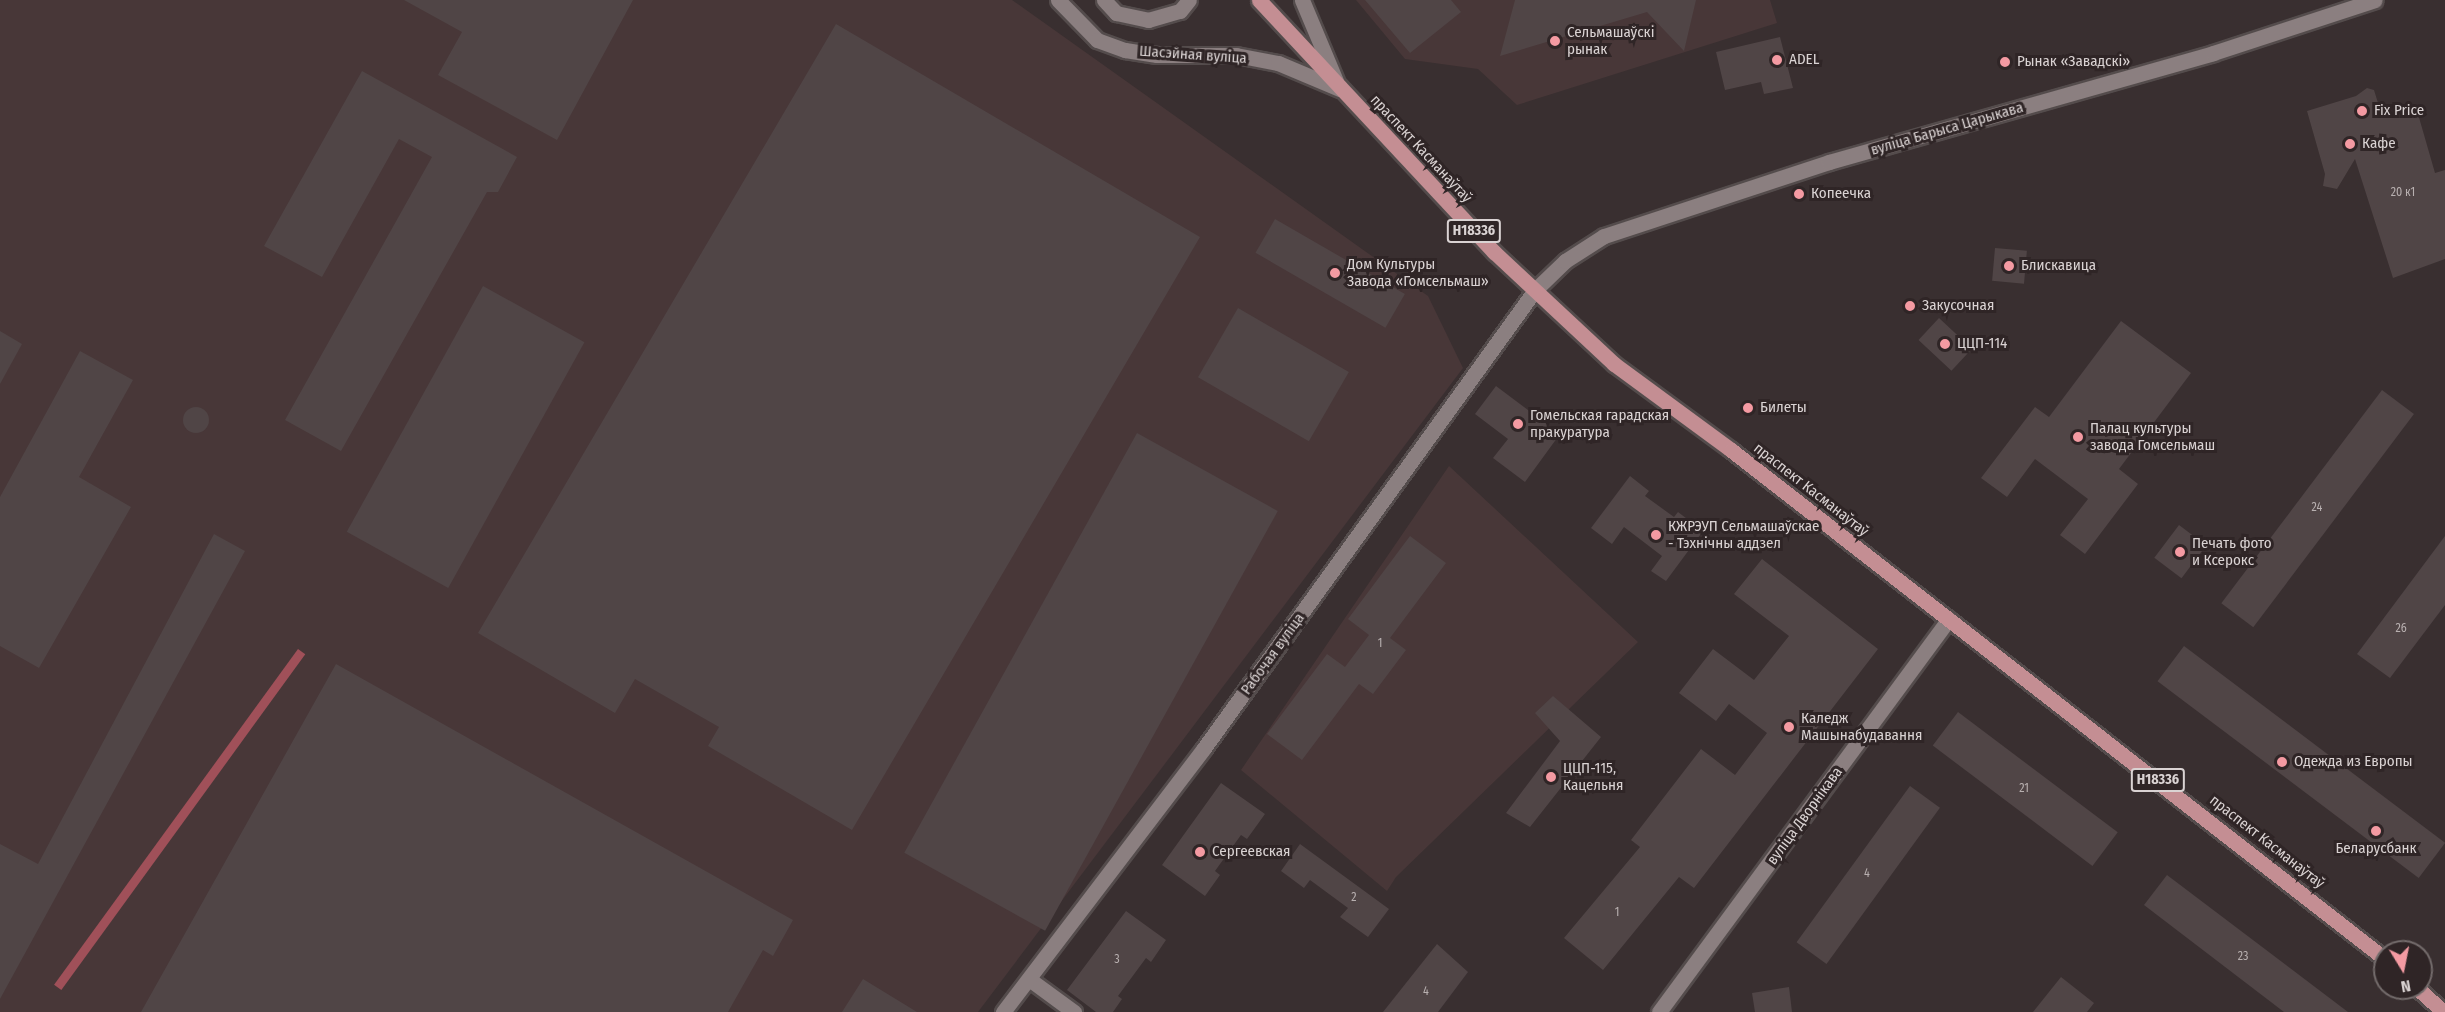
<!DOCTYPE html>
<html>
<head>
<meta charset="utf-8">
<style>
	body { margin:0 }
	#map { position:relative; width:2445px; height:1012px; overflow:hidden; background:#392f30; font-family:"Fira Sans Condensed",sans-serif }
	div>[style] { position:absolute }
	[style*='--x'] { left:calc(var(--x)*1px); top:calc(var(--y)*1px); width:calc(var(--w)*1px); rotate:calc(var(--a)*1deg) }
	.built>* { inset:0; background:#483738 }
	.forest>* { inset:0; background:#a05059; transform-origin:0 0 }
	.building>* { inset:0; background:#504546; transform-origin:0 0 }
	.round { border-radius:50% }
	.roads { filter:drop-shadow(2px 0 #544c4c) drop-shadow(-2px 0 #544c4c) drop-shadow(0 2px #544c4c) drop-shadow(0 -2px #544c4c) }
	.street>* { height:15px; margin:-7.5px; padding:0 7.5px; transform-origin:7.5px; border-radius:7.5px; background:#8b7f80 }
	.secondary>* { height:15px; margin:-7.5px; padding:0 7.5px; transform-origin:7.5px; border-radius:7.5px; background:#8b7f80 }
	.primary>* { height:15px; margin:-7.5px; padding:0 7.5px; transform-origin:7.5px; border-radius:7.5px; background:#c48e93 }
	.dots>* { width:16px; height:16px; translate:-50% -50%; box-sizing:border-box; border:3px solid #2f2526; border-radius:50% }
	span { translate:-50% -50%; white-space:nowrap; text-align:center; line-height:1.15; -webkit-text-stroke:6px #2f2526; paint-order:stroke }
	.number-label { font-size:12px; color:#b8b0b0 }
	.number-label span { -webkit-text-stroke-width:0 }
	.shield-label span { padding:2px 4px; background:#2f2526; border:2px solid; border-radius:4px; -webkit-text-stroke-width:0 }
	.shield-label { font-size:14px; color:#dad3d3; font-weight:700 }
	.poi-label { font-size:15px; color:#dad3d3 }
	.left { translate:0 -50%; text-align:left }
	.street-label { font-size:15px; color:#dad3d3 }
	.north { position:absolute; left:2373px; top:940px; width:60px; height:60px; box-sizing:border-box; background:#2f2526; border:2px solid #736b6b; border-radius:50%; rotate:170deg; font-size:16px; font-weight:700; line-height:24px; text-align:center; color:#dad3d3 }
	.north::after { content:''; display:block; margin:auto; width:21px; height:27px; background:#f49aa2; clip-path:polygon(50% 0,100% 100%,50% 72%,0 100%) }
</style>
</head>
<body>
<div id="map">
	<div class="built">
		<i style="clip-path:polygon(0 0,1012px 0,1428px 296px,1463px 368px,978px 1012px,0 1012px)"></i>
		<i style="clip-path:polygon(1356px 0,1770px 0,1777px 23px,1517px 105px,1478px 69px,1405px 59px)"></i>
		<i style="clip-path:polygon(1449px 466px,1638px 642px,1396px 877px,1387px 891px,1241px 770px)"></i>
	</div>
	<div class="forest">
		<i style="left:298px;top:649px;width:9px;height:415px;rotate:36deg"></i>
	</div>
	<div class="building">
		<i style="clip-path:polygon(404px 0,633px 0,557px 140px,438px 75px,462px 32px)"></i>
		<i style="clip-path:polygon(1365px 0,1451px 0,1461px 12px,1410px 53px)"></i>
		<i style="clip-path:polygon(1515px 0,1696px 0,1684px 51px,1647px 12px,1500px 56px)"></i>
		<i style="clip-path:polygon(836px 24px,1200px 237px,852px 830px,708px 746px,719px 727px,635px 679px,615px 713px,478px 633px)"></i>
		<i style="clip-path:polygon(1780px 37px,1793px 88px,1764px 94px,1761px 82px,1725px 90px,1716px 52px)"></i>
		<i style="clip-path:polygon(362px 71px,517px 157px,498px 192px,487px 192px,341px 451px,285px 420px,432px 157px,399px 139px,322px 277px,264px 246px)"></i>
		<i style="clip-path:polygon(2367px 88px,2374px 90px,2382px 116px,2416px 107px,2435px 173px,2445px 170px,2445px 259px,2393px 278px,2355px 159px,2337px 189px,2323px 186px,2325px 174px,2307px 111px,2356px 96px)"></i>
		<i style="left:1275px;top:219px;width:150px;height:39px;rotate:30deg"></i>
		<i style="left:1995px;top:248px;width:32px;height:33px;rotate:5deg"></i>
		<i style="left:483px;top:286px;width:116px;height:281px;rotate:29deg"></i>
		<i style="left:1238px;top:308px;width:128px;height:80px;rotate:30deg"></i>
		<i style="left:1939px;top:318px;width:45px;height:30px;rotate:43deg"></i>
		<i style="clip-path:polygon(2121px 321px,2191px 373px,2119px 469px,2138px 484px,2085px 554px,2060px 535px,2088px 499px,2035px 459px,2007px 497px,1981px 478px,2035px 407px,2049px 417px)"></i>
		<i style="clip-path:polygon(0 331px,22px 344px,0 384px)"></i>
		<i style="clip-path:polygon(80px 351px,133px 380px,79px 477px,131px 507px,39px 668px,0 646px,0 497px)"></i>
		<i style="clip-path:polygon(1496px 386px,1560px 434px,1525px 482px,1493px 458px,1508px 439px,1475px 414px)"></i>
		<i style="left:2382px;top:390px;width:40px;height:267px;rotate:37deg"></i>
		<i class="round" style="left:183px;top:407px;width:26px;height:26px"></i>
		<i style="left:1137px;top:433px;width:161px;height:480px;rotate:29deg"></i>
		<i style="clip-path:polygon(1630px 476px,1649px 491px,1645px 496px,1674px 517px,1678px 512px,1703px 531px,1666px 581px,1651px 571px,1662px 556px,1624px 527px,1612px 544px,1591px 528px)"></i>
		<i style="left:2179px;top:525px;width:34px;height:41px;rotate:37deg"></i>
		<i style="clip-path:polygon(214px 534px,245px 551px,0 999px,0 844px,38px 864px)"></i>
		<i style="clip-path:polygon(1410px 536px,1446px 563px,1390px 638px,1406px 650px,1373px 694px,1359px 684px,1302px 760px,1267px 734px,1327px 654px,1345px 667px,1369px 635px,1348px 619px)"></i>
		<i style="clip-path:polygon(2445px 536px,2445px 605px,2390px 678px,2357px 654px)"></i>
		<i style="clip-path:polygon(1762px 559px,1878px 649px,1694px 888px,1679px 877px,1603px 970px,1564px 938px,1640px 847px,1631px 840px,1701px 749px,1735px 775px,1767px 733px,1729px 704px,1716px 721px,1679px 693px,1713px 649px,1754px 680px,1789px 636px,1734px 594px)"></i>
		<i style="left:2184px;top:646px;width:327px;height:44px;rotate:37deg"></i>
		<i style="clip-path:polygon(336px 664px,793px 920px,773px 956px,763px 950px,728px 1012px,141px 1012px)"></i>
		<i style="clip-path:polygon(1553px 696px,1601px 737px,1530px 827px,1506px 813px,1560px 741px,1535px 713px)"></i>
		<i style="left:1958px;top:712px;width:200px;height:42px;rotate:37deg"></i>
		<i style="clip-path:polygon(1221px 783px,1265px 814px,1247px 839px,1241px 835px,1215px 871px,1220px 875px,1205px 896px,1162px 865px)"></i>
		<i style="left:1910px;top:786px;width:37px;height:193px;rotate:36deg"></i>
		<i style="clip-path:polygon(1300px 844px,1389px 909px,1368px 937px,1340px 917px,1348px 908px,1310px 880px,1304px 888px,1281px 871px)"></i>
		<i style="clip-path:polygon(2167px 875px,2348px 1012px,2284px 1012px,2144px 905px)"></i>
		<i style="clip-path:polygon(1126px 911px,1166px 940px,1151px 962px,1146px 958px,1118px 996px,1122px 999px,1113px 1012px,1096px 1012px,1067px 990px)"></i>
		<i style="clip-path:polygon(1437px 944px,1468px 972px,1438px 1012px,1383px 1012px)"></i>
		<i style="clip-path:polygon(2061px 977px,2094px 1003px,2087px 1012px,2033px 1012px)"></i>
		<i style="clip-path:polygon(863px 979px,917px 1012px,842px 1012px)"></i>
		<i style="clip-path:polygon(1789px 987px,1792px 1012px,1755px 1012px,1752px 993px)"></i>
	</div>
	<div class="roads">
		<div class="street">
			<i style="--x:1058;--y:0;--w:56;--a:45.7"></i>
			<i style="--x:1097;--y:40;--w:30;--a:20"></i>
			<i style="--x:1125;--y:50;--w:32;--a:9"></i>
			<i style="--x:1157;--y:55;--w:79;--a:0"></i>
			<i style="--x:1236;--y:55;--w:43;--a:10.8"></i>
			<i style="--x:1278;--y:63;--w:67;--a:22.8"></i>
			<i style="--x:1104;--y:0;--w:18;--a:47"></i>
			<i style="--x:1116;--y:13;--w:33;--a:12"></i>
			<i style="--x:1148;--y:20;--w:33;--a:-16"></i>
			<i style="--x:1180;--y:11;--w:14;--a:-51"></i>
			<i style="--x:1302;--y:0;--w:88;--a:67.2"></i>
			<i style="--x:1029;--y:979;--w:56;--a:36.3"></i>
			<i style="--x:1003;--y:1012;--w:332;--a:-52.7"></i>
			<i style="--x:1204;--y:748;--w:565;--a:-54.14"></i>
		</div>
		<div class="secondary">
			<i style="--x:1535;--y:290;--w:42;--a:-44"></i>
			<i style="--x:1565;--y:261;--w:46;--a:-32.7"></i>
			<i style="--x:1604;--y:236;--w:237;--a:-18.2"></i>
			<i style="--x:1829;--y:162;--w:399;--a:-15.8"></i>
			<i style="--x:2213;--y:53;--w:170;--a:-18.1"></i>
			<i style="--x:1659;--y:1012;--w:488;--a:-53.6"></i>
		</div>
		<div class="primary">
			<i style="--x:1259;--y:0;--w:345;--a:47"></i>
			<i style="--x:1494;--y:252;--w:164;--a:43"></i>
			<i style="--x:1614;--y:364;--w:145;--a:36.3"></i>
			<i style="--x:1731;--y:450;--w:829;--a:37.89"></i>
			<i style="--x:2417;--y:988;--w:36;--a:42"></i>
		</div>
	</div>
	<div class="dots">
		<i style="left:1555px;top:41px;background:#f49aa2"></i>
		<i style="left:1777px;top:60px;background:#f49aa2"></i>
		<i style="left:2005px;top:62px;background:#f49aa2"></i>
		<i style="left:2362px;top:111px;background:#f49aa2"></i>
		<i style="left:2350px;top:144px;background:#f49aa2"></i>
		<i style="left:1799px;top:194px;background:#f49aa2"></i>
		<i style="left:2009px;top:266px;background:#f49aa2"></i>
		<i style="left:1335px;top:273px;background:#f49aa2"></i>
		<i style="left:1910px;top:306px;background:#f49aa2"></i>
		<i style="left:1945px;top:344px;background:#f49aa2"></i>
		<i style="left:1748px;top:408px;background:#f49aa2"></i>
		<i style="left:1518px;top:424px;background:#f49aa2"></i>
		<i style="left:2078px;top:437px;background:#f49aa2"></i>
		<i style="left:1656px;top:535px;background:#f49aa2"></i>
		<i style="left:2180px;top:552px;background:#f49aa2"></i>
		<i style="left:1789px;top:727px;background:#f49aa2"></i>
		<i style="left:2282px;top:762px;background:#f49aa2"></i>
		<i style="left:1551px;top:777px;background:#f49aa2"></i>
		<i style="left:2376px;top:831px;background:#f49aa2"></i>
		<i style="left:1200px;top:852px;background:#f49aa2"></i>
	</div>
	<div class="number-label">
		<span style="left:2403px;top:193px">20 к1</span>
		<span style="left:2317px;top:508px">24</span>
		<span style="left:2401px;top:629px">26</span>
		<span style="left:1380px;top:644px">1</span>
		<span style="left:2024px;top:789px">21</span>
		<span style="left:1867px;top:874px">4</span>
		<span style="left:1354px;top:898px">2</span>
		<span style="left:1617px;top:913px">1</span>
		<span style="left:2243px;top:957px">23</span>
		<span style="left:1117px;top:960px">3</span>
		<span style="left:1426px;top:992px">4</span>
	</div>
	<div class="shield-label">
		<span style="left:1474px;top:231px">Н18336</span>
		<span style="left:2158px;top:780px">Н18336</span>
	</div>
	<div class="poi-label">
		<span class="left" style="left:1567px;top:41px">Сельмашаўскі<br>рынак</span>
		<span class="left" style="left:1789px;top:60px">ADEL</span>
		<span class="left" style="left:2017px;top:62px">Рынак «Завадскі»</span>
		<span class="left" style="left:2374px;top:111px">Fix Price</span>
		<span class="left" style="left:2362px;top:144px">Кафе</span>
		<span class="left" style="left:1811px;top:194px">Копеечка</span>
		<span class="left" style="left:1347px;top:273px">Дом Культуры<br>Завода «Гомсельмаш»</span>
		<span class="left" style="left:2021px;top:266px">Блискавица</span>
		<span class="left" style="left:1922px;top:306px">Закусочная</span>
		<span class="left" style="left:1957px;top:344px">ЦЦП-114</span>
		<span class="left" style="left:1760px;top:408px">Билеты</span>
		<span class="left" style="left:1530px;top:424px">Гомельская гарадская<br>пракуратура</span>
		<span class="left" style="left:2090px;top:437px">Палац культуры<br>завода Гомсельмаш</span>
		<span class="left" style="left:1668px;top:535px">КЖРЭУП Сельмашаўскае<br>- Тэхнічны аддзел</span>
		<span class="left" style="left:2192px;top:552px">Печать фото<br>и Ксерокс</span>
		<span class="left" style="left:1801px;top:727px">Каледж<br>Машынабудавання</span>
		<span class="left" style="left:2294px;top:762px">Одежда из Европы</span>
		<span class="left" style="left:1563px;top:777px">ЦЦП-115,<br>Кацельня</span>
		<span style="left:2376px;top:849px">Беларусбанк</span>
		<span class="left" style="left:1212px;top:852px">Сергеевская</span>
	</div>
	<div class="street-label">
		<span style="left:1193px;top:55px;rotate:4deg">Шасэйная вуліца</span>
		<span style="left:1947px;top:129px;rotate:-16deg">вуліца Барыса Царыкава</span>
		<span style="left:1421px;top:149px;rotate:47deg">праспект Касманаўтаў</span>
		<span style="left:1811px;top:490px;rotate:38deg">праспект Касманаўтаў</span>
		<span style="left:1273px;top:654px;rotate:-54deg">Рабочая вуліца</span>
		<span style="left:1805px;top:816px;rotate:-54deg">вуліца Дворнікава</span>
		<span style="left:2267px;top:842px;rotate:38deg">праспект Касманаўтаў</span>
	</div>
	<div class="north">N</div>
</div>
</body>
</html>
